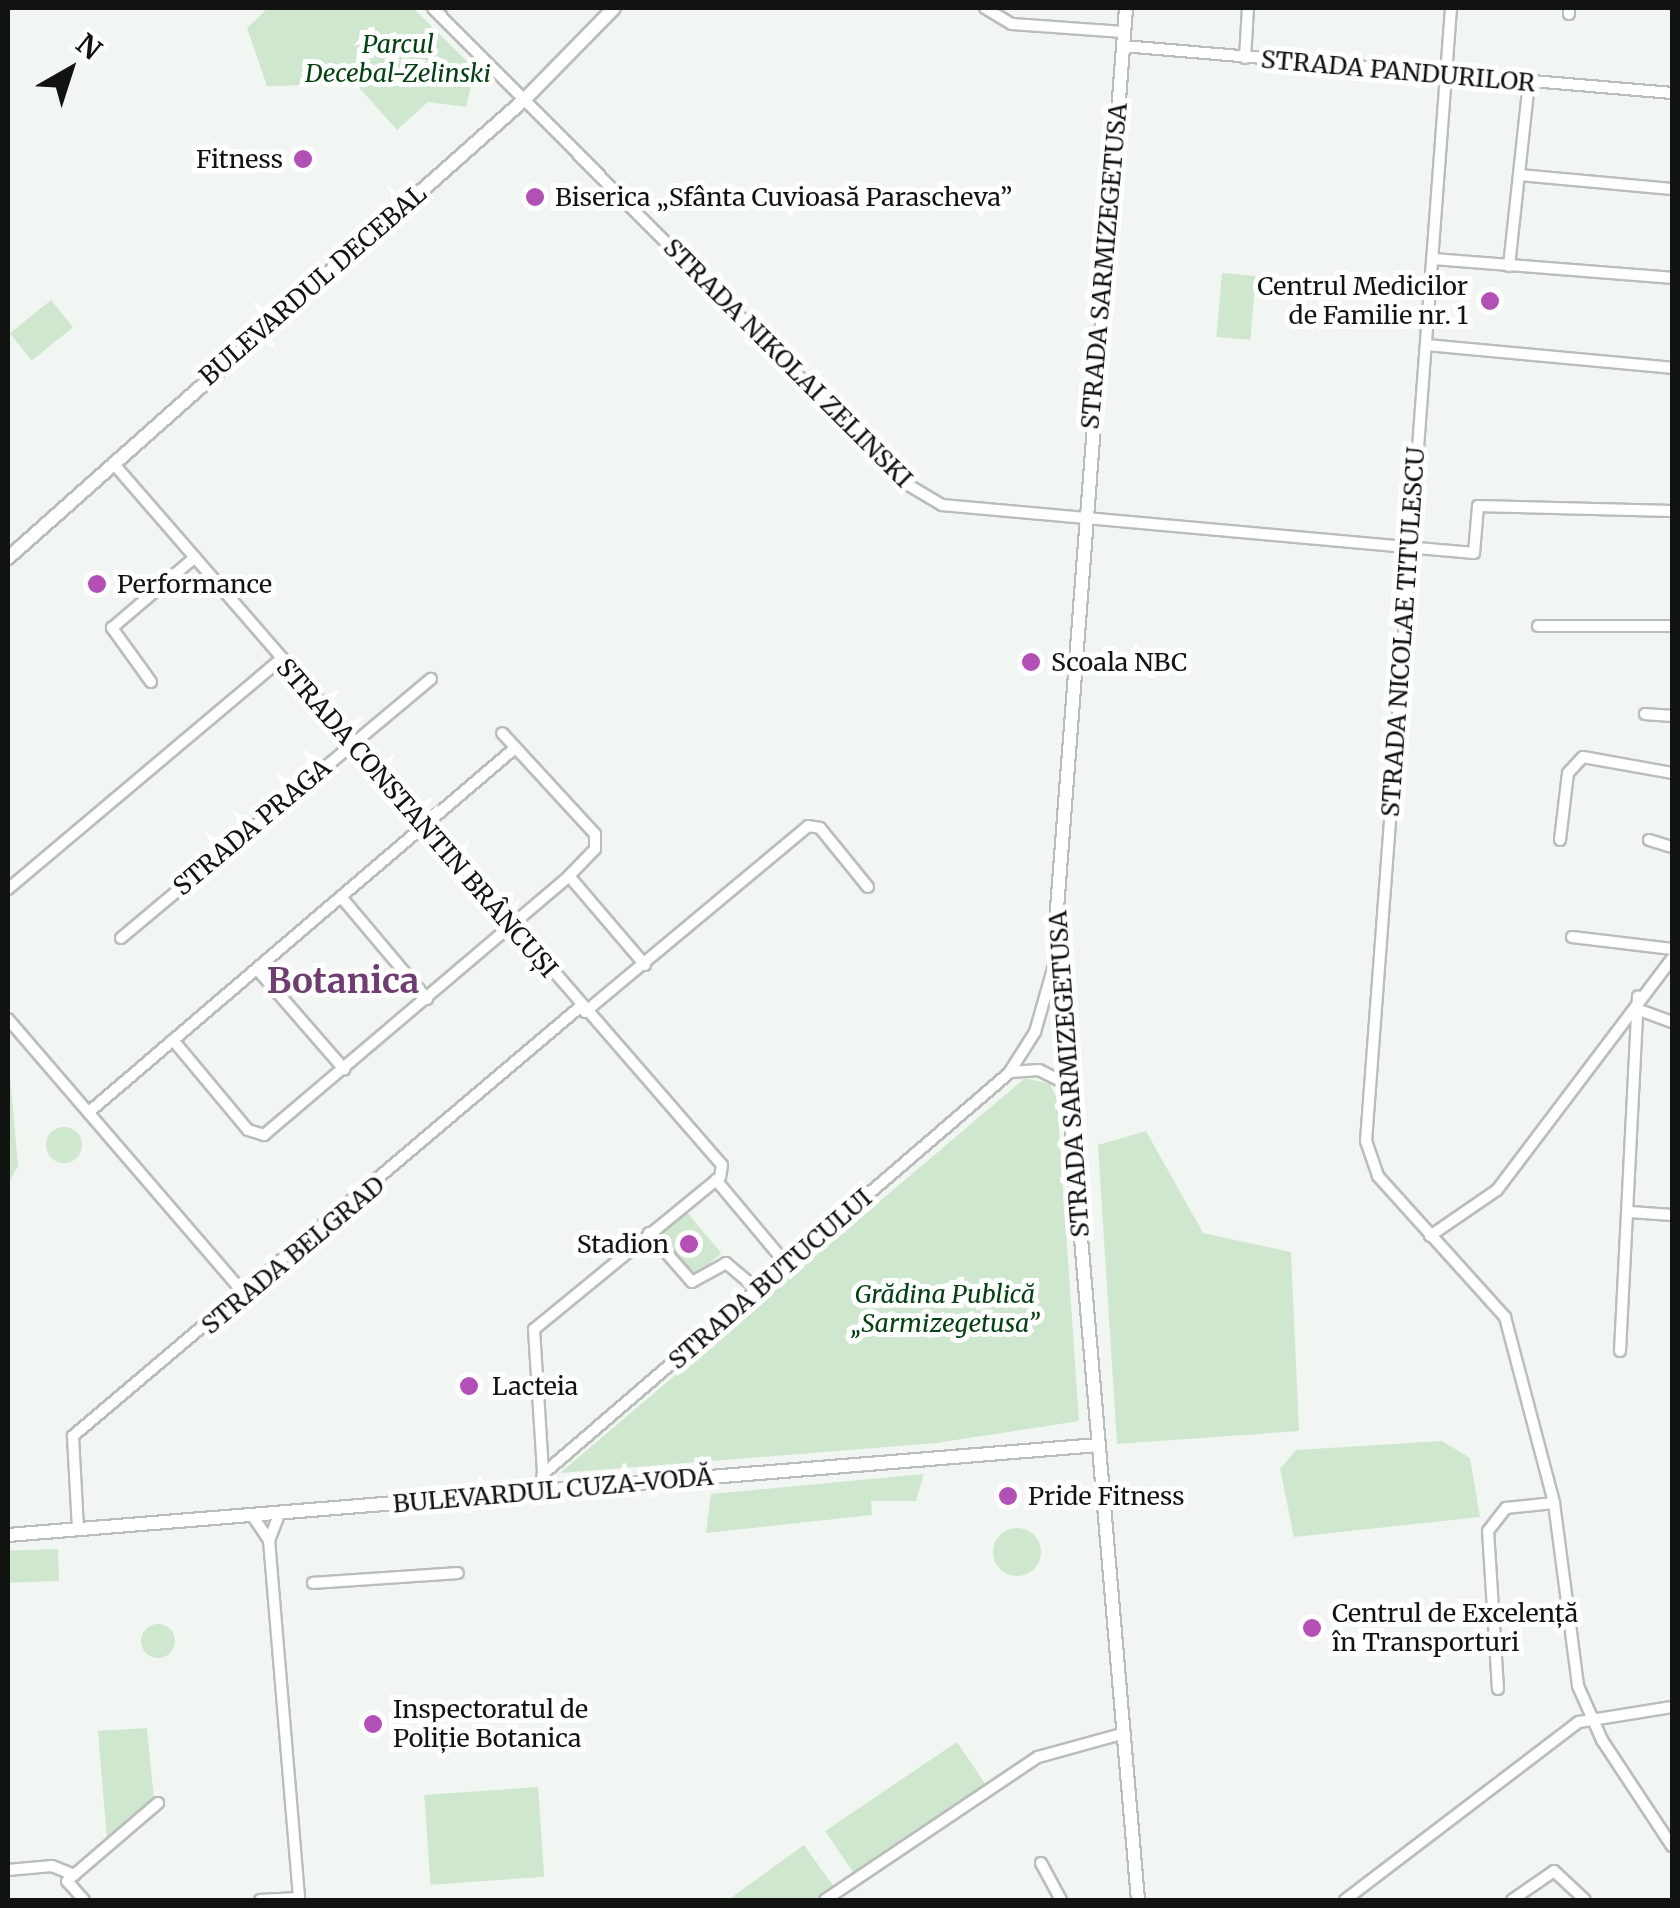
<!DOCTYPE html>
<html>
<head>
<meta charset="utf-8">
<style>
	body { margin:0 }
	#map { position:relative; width:1680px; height:1908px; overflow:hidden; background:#f2f6f2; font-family:Merriweather,serif }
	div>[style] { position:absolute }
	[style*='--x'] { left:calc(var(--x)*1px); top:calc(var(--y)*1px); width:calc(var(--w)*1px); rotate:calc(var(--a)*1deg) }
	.green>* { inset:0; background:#cfe6cf; transform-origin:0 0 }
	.round { border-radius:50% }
	.roads { filter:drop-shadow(2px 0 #babeba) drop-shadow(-2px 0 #babeba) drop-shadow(0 2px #babeba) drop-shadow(0 -2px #babeba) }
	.minor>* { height:10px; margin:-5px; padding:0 5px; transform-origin:5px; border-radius:5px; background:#fff }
	.major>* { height:12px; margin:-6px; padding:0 6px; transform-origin:6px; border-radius:6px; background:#fff }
	.dots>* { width:28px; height:28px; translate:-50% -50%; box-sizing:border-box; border:5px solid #fff; border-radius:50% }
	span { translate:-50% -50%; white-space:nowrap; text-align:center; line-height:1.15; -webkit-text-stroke:10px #fff; paint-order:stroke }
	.park-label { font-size:25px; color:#054013; font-style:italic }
	.street-label { font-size:25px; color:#111311 }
	.poi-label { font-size:25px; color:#111311 }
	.right { translate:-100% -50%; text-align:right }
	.left { translate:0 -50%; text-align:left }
	.district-label { font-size:35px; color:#6f3d70; font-weight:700 }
	.frame { position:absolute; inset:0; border:10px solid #111311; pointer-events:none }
	.north { position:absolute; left:20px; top:20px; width:100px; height:100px; -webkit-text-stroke:8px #fff; paint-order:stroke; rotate:39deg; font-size:28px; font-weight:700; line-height:40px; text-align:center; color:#111311 }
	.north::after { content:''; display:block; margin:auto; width:35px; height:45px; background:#111311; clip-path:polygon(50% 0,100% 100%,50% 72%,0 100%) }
</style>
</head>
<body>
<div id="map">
	<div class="green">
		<i style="clip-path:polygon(268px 8px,413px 8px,475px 69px,466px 107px,428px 102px,397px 130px,356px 84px,267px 86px,247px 28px)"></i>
		<i style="left:1222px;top:273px;width:34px;height:64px;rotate:5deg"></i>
		<i style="left:51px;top:300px;width:35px;height:53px;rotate:51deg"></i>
		<i style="clip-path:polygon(8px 1054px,18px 1166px,8px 1184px)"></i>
		<i style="clip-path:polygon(1025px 1078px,1050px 1084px,1057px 1098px,1079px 1421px,936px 1443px,560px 1473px)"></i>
		<i class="round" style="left:46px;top:1127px;width:36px;height:36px"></i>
		<i style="clip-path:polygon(1146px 1131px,1203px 1233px,1291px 1252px,1299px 1431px,1117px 1444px,1098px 1145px)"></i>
		<i style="left:686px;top:1211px;width:55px;height:38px;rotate:50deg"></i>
		<i style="clip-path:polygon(1442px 1441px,1470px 1458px,1480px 1517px,1294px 1537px,1280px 1469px,1296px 1450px)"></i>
		<i style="clip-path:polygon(924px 1474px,916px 1501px,871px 1501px,872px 1515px,706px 1533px,711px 1494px)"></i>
		<i class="round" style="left:993px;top:1528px;width:48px;height:48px"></i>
		<i style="left:58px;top:1549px;width:32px;height:50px;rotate:88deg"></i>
		<i class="round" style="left:141px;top:1624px;width:34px;height:34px"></i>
		<i style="clip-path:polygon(147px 1728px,154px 1799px,107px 1840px,98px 1731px)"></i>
		<i style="left:957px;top:1742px;width:50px;height:159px;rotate:56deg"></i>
		<i style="left:538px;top:1787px;width:90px;height:114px;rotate:86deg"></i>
		<i style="clip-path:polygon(804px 1845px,834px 1887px,814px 1900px,728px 1900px)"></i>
	</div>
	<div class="roads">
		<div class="minor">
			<i style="--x:433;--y:8;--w:670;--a:45.18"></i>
			<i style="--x:905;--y:483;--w:43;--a:30.7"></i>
			<i style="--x:942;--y:505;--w:534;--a:5.16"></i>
			<i style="--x:1474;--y:553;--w:47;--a:-85.1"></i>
			<i style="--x:1478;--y:506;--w:194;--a:1.5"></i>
			<i style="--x:985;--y:8;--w:31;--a:31"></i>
			<i style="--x:1012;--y:24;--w:112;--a:4.1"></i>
			<i style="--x:1451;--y:8;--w:1136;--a:94.29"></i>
			<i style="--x:1366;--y:1141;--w:37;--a:71"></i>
			<i style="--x:1378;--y:1176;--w:190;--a:48"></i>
			<i style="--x:1505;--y:1317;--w:192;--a:75.2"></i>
			<i style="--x:1554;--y:1503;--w:185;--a:82.5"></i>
			<i style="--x:1578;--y:1686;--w:59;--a:66"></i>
			<i style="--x:1602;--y:1740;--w:127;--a:56.6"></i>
			<i style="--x:1569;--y:14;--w:6;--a:-90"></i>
			<i style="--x:1123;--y:46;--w:551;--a:4.89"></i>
			<i style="--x:1245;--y:58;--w:50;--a:-86.6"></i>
			<i style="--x:1519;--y:175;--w:154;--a:5.2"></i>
			<i style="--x:1432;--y:259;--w:241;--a:4.5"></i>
			<i style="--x:1509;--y:266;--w:184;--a:-83.8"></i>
			<i style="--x:1426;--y:345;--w:247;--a:5.3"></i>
			<i style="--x:113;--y:463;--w:929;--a:49.06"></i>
			<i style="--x:722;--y:1165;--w:12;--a:99"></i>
			<i style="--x:720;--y:1177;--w:240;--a:140.7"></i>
			<i style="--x:534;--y:1329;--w:145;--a:86.4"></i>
			<i style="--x:1538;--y:626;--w:134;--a:0"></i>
			<i style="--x:151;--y:682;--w:67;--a:-125.8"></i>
			<i style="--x:112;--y:628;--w:109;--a:-40.5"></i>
			<i style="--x:1645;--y:714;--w:27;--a:4"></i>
			<i style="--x:1560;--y:840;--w:67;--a:-83.2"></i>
			<i style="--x:1568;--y:773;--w:22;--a:-47"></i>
			<i style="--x:1583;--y:757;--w:90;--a:10.2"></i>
			<i style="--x:1649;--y:840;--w:24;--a:17"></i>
			<i style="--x:569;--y:876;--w:117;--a:49.5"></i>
			<i style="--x:8;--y:889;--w:356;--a:-40.1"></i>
			<i style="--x:342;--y:898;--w:132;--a:49.9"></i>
			<i style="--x:1572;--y:937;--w:101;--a:6.8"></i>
			<i style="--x:121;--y:938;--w:404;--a:-39.9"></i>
			<i style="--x:257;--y:969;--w:133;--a:49"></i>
			<i style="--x:1642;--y:1011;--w:32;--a:20"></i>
			<i style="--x:585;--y:1012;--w:290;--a:-39.8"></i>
			<i style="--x:808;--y:826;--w:12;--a:9"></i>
			<i style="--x:820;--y:828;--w:76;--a:50.9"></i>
			<i style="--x:8;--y:1019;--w:365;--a:49.3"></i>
			<i style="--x:173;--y:1040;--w:117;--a:50.2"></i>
			<i style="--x:248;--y:1130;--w:17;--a:17"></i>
			<i style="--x:264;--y:1135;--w:400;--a:-40.3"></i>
			<i style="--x:569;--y:876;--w:37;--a:-46"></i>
			<i style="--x:595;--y:849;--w:15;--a:-90"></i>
			<i style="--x:595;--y:834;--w:137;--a:-132.6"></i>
			<i style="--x:1010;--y:1072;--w:29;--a:-4"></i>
			<i style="--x:1039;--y:1070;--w:31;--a:27"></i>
			<i style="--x:89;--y:1112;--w:560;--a:-40.51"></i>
			<i style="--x:716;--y:1180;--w:111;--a:50.1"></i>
			<i style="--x:1630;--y:1212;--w:42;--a:4.1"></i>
			<i style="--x:649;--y:1233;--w:65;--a:48.7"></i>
			<i style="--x:692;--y:1282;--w:39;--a:-29"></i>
			<i style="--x:726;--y:1263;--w:42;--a:40.2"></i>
			<i style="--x:1430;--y:1236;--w:81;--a:-34.5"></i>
			<i style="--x:1497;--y:1190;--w:290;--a:-52.9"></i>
			<i style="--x:1620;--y:1351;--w:355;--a:-87.1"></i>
			<i style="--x:539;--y:1491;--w:17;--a:-77"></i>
			<i style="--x:543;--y:1474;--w:615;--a:-40.71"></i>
			<i style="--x:1009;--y:1073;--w:49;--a:-57.6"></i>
			<i style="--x:1035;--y:1032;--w:73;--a:-74.1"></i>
			<i style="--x:280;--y:1512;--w:30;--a:111"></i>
			<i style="--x:269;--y:1540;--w:361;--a:85.2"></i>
			<i style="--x:252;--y:1515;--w:30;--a:56"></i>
			<i style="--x:78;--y:1529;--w:93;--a:-93.1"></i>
			<i style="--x:73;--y:1436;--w:664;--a:-40.24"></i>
			<i style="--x:313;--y:1583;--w:145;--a:-3.9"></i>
			<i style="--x:1498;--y:1689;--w:158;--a:-93.6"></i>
			<i style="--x:1488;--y:1531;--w:29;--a:-52"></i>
			<i style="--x:1506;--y:1508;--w:48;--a:-5.9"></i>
			<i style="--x:1041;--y:1863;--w:42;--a:61.6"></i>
			<i style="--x:8;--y:1870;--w:44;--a:-5.2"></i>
			<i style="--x:52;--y:1866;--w:24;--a:22"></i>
			<i style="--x:84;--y:1900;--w:25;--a:-132"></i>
			<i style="--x:67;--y:1881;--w:120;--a:-40.6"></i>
			<i style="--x:260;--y:1900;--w:39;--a:-3"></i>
			<i style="--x:825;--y:1900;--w:257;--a:-33.9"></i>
			<i style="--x:1038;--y:1757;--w:90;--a:-15.4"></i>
			<i style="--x:1345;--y:1900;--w:294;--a:-37.3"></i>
			<i style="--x:1579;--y:1722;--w:94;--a:-9.2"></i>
			<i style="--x:1512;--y:1900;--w:51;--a:-34.6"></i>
			<i style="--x:1554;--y:1871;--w:42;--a:43.1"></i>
		</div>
		<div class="major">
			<i style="--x:1126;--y:8;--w:931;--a:94.38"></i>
			<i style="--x:1055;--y:936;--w:968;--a:85.08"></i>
			<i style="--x:8;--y:558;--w:691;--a:-41.6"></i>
			<i style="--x:525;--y:99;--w:127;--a:-45.6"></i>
			<i style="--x:8;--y:1535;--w:1094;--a:-4.72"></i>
		</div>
	</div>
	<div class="dots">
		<i style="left:303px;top:159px;background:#b350b6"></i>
		<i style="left:535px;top:197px;background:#b350b6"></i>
		<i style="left:1490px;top:301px;background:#b350b6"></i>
		<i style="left:97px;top:584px;background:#b350b6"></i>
		<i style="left:1031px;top:662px;background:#b350b6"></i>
		<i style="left:689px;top:1244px;background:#b350b6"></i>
		<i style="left:469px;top:1386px;background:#b350b6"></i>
		<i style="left:1008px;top:1496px;background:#b350b6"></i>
		<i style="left:1312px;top:1628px;background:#b350b6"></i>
		<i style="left:373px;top:1724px;background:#b350b6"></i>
	</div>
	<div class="park-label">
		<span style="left:398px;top:59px">Parcul<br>Decebal-Zelinski</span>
		<span style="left:945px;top:1309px">Grădina Publică<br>„Sarmizegetusa”</span>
	</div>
	<div class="street-label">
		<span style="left:1398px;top:71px;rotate:5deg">STRADA PANDURILOR</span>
		<span style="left:1104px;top:266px;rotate:-85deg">STRADA SARMIZEGETUSA</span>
		<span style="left:313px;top:285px;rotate:-41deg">BULEVARDUL DECEBAL</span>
		<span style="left:788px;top:363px;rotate:45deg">STRADA NIKOLAI ZELINSKI</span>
		<span style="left:1403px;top:632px;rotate:-86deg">STRADA NICOLAE TITULESCU</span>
		<span style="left:417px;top:818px;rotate:49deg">STRADA CONSTANTIN BRÂNCUȘI</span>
		<span style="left:252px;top:827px;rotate:-40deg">STRADA PRAGA</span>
		<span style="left:1069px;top:1074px;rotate:-94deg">STRADA SARMIZEGETUSA</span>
		<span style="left:293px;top:1255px;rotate:-40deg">STRADA BELGRAD</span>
		<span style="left:770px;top:1279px;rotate:-41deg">STRADA BUTUCULUI</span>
		<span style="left:553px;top:1490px;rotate:-5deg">BULEVARDUL CUZA-VODĂ</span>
	</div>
	<div class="poi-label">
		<span class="right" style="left:283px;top:159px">Fitness</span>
		<span class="left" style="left:555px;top:197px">Biserica „Sfânta Cuvioasă Parascheva”</span>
		<span class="right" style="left:1468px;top:301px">Centrul Medicilor<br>de Familie nr. 1</span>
		<span class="left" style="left:117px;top:584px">Performance</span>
		<span class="left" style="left:1051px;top:662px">Scoala NBC</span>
		<span class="right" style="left:669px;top:1244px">Stadion</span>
		<span class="left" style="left:492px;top:1386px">Lacteia</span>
		<span class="left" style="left:1028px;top:1496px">Pride Fitness</span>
		<span class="left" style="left:1332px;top:1628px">Centrul de Excelență<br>în Transporturi</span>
		<span class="left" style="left:393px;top:1724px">Inspectoratul de<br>Poliție Botanica</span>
	</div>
	<div class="district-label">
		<span style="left:343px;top:981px">Botanica</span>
	</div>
	<div class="frame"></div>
	<div class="north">N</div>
</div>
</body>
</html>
